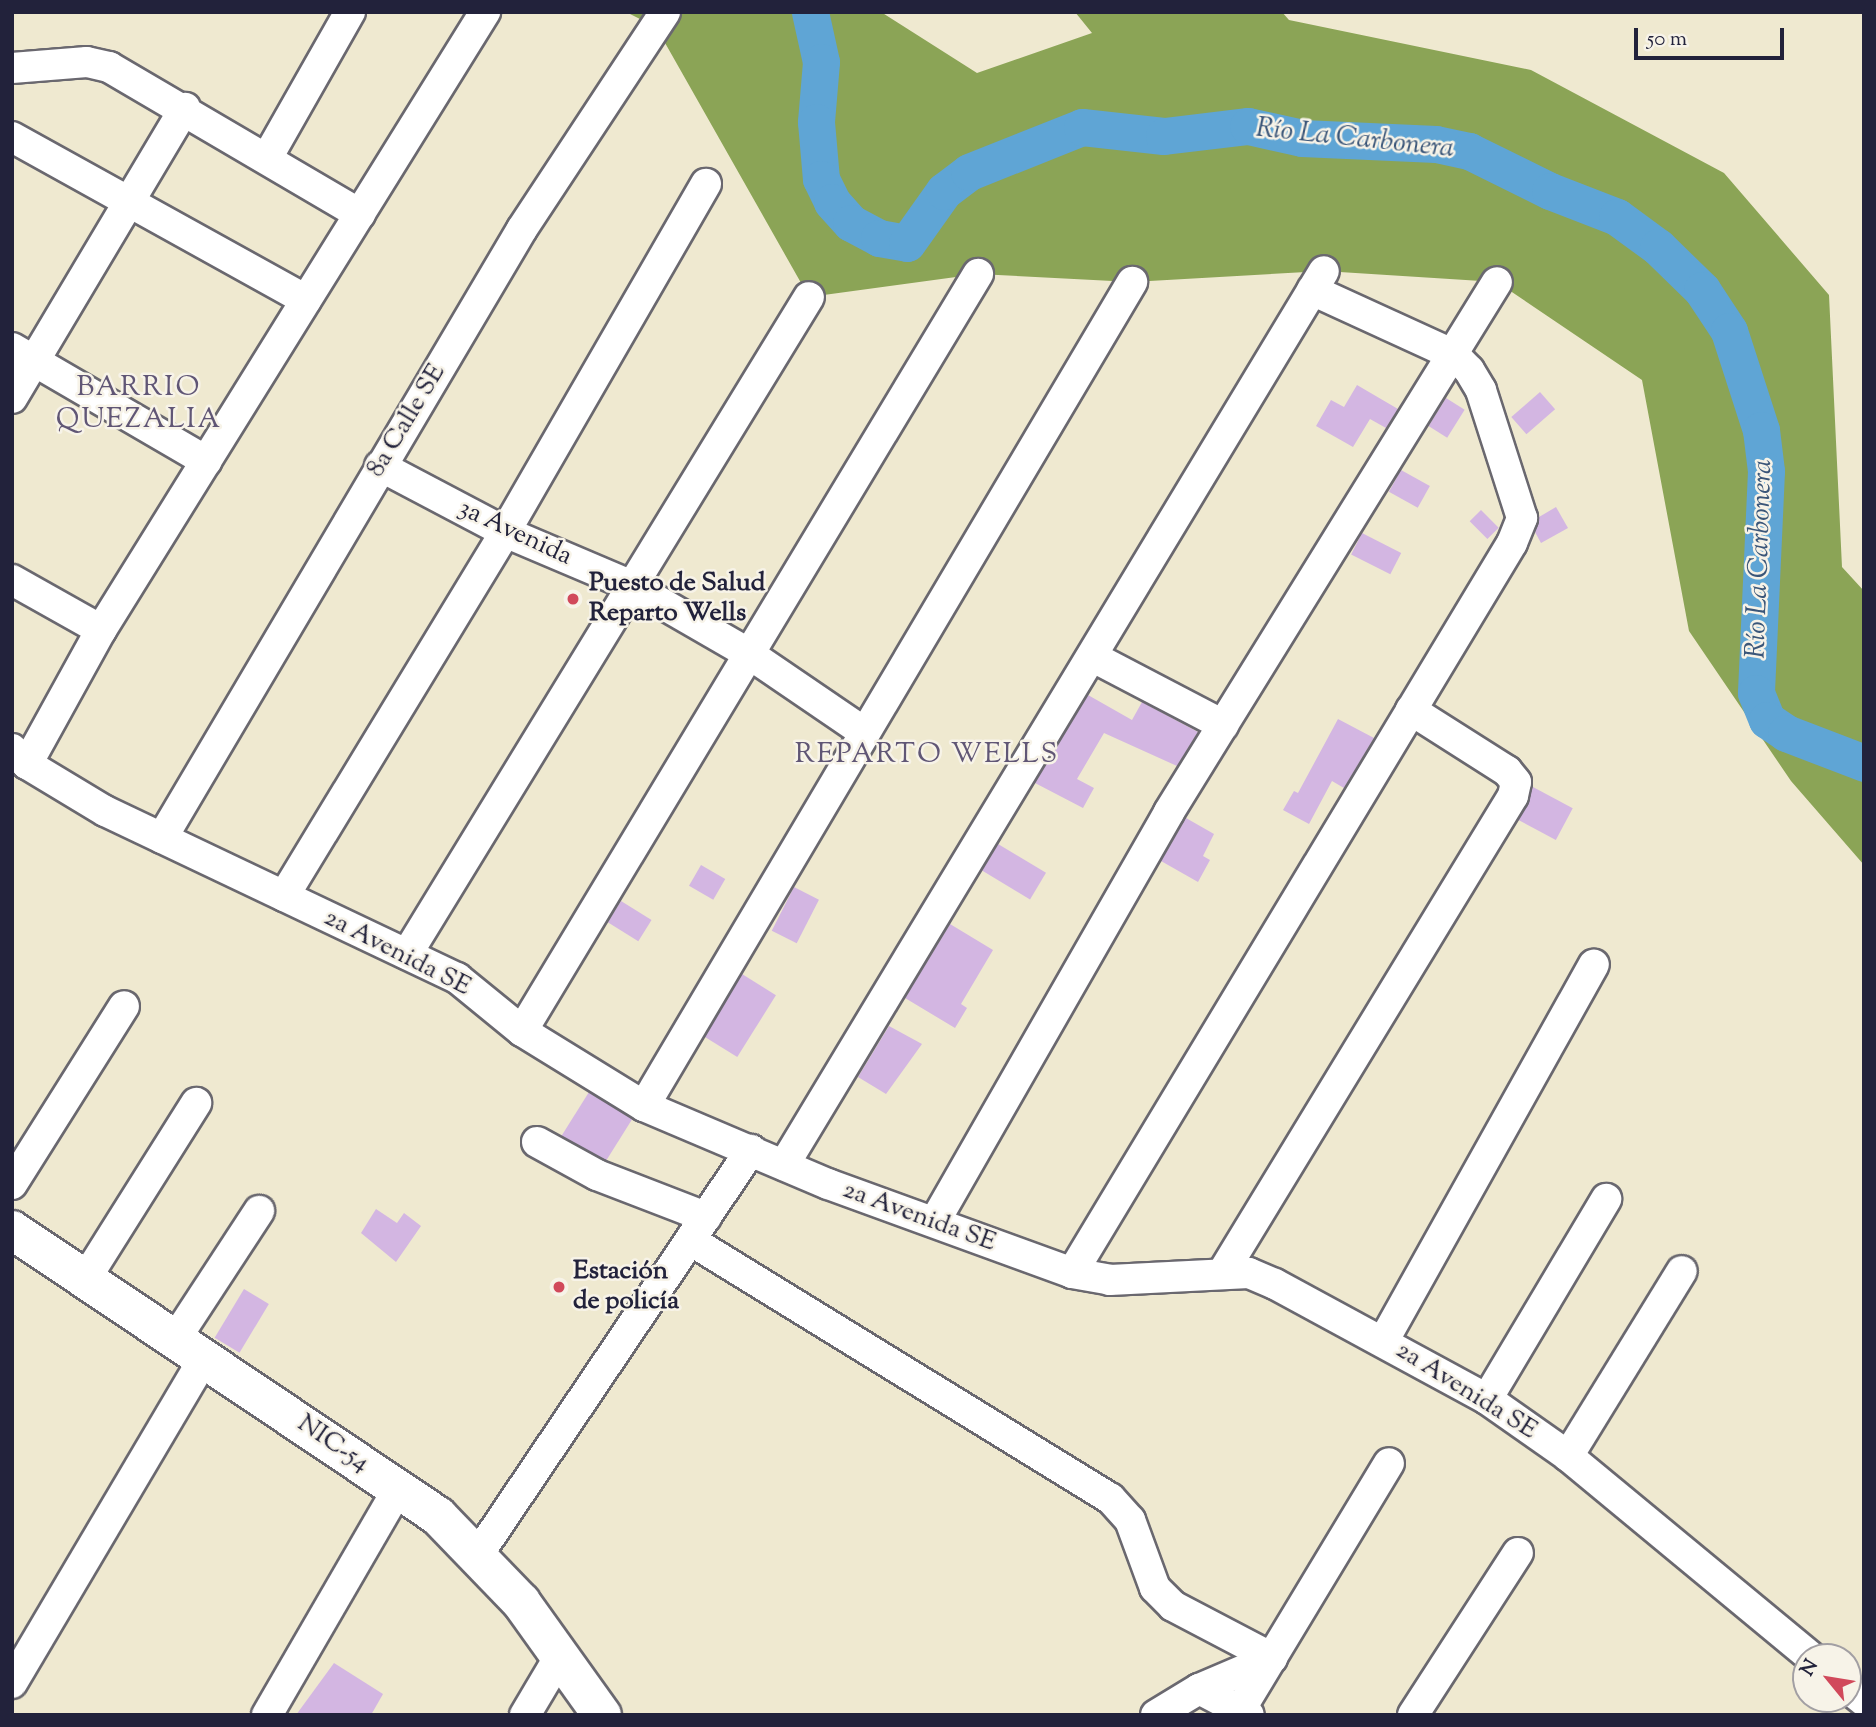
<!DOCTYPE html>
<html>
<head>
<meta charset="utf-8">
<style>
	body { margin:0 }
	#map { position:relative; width:1876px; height:1727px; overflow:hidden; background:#efe9d0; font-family:"Sorts Mill Goudy",serif }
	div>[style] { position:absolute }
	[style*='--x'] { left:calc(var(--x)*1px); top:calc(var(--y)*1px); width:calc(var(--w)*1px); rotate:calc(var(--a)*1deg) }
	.forest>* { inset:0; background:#8ba456 }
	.river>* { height:37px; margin:-18.5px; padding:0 18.5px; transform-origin:18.5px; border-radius:18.5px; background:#5fa5d5 }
	.building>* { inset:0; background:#d3b6e2; transform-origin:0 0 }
	.roads { filter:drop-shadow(2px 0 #6a686f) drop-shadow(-2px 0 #6a686f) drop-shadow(0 2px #6a686f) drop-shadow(0 -2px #6a686f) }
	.minor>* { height:30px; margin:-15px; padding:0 15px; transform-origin:15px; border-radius:15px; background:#fff }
	.major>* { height:38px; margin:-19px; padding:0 19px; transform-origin:19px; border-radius:19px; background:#fff }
	.dots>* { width:19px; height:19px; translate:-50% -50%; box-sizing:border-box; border:4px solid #f7f3e8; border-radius:50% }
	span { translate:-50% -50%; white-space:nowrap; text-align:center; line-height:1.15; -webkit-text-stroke:5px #f7f3e8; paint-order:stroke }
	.street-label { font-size:26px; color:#22223b }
	.poi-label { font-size:26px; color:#22223b; font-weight:700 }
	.left { translate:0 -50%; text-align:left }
	.water-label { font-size:28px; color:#3a5679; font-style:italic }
	.neighbourhood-label { font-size:28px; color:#605675; letter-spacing:2px }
	.frame { position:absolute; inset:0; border:14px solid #22223b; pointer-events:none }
	.north { position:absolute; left:1792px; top:1643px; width:70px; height:70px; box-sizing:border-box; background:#f7f3e8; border:2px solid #a29fa3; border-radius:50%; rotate:300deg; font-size:19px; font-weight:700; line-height:28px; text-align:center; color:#22223b }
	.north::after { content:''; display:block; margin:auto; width:24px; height:32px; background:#d1495b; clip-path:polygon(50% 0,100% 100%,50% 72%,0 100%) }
	.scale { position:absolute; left:1634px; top:28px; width:150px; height:32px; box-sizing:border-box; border:4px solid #22223b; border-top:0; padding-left:9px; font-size:21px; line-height:24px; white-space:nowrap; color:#22223b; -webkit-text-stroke:5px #f7f3e8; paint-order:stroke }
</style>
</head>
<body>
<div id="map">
	<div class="forest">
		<i style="clip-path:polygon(626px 12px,881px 12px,977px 73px,1092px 33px,1075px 12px,1282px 12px,1289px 20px,1531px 70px,1724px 173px,1829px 295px,1842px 567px,1864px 591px,1864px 865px,1791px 781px,1689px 631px,1642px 380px,1497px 282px,1324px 271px,1132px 282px,978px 274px,809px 297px,656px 27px)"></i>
	</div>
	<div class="river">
		<i style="--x:810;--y:12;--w:51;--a:77.6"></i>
		<i style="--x:821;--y:62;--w:60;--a:94.8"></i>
		<i style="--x:816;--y:122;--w:57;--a:85"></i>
		<i style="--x:821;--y:179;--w:25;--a:64"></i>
		<i style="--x:832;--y:202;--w:28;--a:48"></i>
		<i style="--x:851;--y:223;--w:32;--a:28"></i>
		<i style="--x:879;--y:238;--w:28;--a:10"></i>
		<i style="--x:907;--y:243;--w:64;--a:-54.6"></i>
		<i style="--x:944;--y:191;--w:31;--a:-37"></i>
		<i style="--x:969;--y:172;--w:122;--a:-21.7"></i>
		<i style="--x:1082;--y:127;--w:82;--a:6.3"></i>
		<i style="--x:1164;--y:136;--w:85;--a:-6.8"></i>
		<i style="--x:1248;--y:126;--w:55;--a:12.5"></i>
		<i style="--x:1302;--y:138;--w:134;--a:2.6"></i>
		<i style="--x:1436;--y:144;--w:34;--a:12"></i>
		<i style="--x:1469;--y:151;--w:90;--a:26.3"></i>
		<i style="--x:1550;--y:191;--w:72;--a:21.2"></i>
		<i style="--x:1617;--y:217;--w:51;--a:36.2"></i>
		<i style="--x:1658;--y:247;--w:62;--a:44.3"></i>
		<i style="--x:1702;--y:290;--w:49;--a:56.6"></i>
		<i style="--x:1729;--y:331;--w:104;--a:72.1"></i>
		<i style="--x:1761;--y:430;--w:41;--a:83"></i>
		<i style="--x:1766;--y:471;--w:222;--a:92.6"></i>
		<i style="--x:1756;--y:693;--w:29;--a:68"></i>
		<i style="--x:1767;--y:720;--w:23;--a:34"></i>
		<i style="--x:1786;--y:733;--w:84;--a:21"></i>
	</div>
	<div class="building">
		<i style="clip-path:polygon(1357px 385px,1398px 409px,1386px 428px,1370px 419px,1353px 447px,1316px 426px,1331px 400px,1344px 407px)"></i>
		<i style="left:1540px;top:392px;width:23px;height:38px;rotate:49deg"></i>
		<i style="left:1446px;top:398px;width:22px;height:33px;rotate:32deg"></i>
		<i style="left:1401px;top:470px;width:33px;height:25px;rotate:29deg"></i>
		<i style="clip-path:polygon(1556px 507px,1568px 528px,1541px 543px,1535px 532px,1539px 517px)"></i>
		<i style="left:1481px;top:510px;width:25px;height:16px;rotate:45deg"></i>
		<i style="left:1362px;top:533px;width:44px;height:24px;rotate:27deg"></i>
		<i style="clip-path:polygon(1088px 695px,1132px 720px,1142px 702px,1198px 732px,1177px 766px,1104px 733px,1077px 779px,1094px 788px,1083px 808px,1035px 783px)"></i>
		<i style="clip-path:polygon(1338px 719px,1374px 738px,1344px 788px,1332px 781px,1309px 824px,1283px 810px,1294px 791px,1298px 793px)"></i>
		<i style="left:1533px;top:787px;width:45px;height:36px;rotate:28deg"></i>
		<i style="clip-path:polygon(1186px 818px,1214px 834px,1203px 856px,1210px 860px,1198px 882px,1161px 861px)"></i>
		<i style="left:998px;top:844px;width:56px;height:31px;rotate:31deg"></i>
		<i style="left:701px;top:865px;width:28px;height:24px;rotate:30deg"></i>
		<i style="left:794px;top:887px;width:28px;height:49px;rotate:27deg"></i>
		<i style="left:621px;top:901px;width:36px;height:25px;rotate:32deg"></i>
		<i style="clip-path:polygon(950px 924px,993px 950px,961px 1004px,967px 1008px,955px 1028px,905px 998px)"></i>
		<i style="left:742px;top:974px;width:40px;height:73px;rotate:32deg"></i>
		<i style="clip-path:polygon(889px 1026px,922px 1044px,886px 1094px,858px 1077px)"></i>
		<i style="left:589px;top:1092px;width:51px;height:52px;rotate:32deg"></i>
		<i style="clip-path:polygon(376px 1209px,397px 1223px,404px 1213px,421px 1226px,396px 1262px,361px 1233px)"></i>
		<i style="left:244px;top:1289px;width:29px;height:57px;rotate:31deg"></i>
		<i style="clip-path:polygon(334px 1663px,383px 1694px,371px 1715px,296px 1715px)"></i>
	</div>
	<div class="roads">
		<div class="minor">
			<i style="--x:12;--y:68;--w:75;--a:-4.6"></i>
			<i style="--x:87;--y:62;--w:23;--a:13"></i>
			<i style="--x:109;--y:67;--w:291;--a:30.4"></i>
			<i style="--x:12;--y:137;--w:336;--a:29"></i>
			<i style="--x:267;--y:158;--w:168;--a:-60.4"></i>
			<i style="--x:12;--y:348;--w:225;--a:30.2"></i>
			<i style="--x:12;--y:398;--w:338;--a:-59.2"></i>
			<i style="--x:380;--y:466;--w:141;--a:27.8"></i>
			<i style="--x:505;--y:532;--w:136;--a:23"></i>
			<i style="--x:630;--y:585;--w:136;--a:30"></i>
			<i style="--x:748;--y:653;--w:140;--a:34.3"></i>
			<i style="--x:12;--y:580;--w:102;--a:29.3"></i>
			<i style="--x:1093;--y:657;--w:147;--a:27.6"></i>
			<i style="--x:12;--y:749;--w:21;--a:45"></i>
			<i style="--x:27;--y:764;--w:91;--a:31.1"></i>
			<i style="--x:105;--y:811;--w:390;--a:25.4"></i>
			<i style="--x:457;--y:978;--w:84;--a:39.2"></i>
			<i style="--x:522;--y:1031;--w:143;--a:31.6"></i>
			<i style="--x:644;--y:1106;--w:200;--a:23"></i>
			<i style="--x:828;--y:1184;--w:260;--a:20"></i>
			<i style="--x:1072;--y:1273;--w:39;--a:10"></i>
			<i style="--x:1110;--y:1280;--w:139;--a:-2.9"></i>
			<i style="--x:1249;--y:1273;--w:28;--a:23"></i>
			<i style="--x:1275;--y:1284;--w:241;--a:28.5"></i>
			<i style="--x:1487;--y:1399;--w:99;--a:35.1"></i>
			<i style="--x:1568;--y:1456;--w:315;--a:39.6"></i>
			<i style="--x:27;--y:764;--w:153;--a:-61.1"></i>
			<i style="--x:101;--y:630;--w:728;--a:-58.14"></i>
			<i style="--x:162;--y:838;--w:707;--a:-59.41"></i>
			<i style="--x:522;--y:229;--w:260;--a:-56.6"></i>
			<i style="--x:284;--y:896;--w:426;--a:-58.7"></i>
			<i style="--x:505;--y:532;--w:402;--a:-60"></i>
			<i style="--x:407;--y:954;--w:770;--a:-58.54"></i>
			<i style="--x:522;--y:1031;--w:884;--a:-58.94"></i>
			<i style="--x:644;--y:1106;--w:958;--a:-59.36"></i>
			<i style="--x:537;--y:1142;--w:68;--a:28.8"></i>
			<i style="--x:597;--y:1175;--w:117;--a:21.1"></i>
			<i style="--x:784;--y:1165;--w:1044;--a:-58.87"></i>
			<i style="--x:12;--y:1184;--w:210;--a:-57.8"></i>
			<i style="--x:935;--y:1221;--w:471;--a:-60.2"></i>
			<i style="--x:1169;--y:812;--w:623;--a:-58.25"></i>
			<i style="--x:690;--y:1240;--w:493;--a:31.6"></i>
			<i style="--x:1110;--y:1498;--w:30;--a:48"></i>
			<i style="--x:1130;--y:1520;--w:72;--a:69.8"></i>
			<i style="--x:1155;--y:1588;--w:25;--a:45"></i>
			<i style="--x:1173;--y:1606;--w:112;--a:27.7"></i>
			<i style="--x:1223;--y:1272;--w:557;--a:-58.65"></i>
			<i style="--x:1513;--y:796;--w:14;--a:-78"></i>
			<i style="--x:1516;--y:782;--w:14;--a:-129"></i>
			<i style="--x:1507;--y:771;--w:114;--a:-147.6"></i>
			<i style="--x:1072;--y:1273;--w:852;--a:-58.92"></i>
			<i style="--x:1512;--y:543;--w:27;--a:-68"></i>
			<i style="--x:1522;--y:518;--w:134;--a:-107.8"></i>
			<i style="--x:1481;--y:390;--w:23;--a:-121"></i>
			<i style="--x:1469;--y:370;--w:21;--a:-135"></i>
			<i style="--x:1454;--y:355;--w:156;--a:-155.4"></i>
			<i style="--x:86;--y:1278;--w:207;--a:-57.8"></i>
			<i style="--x:176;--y:1338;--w:152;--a:-56.8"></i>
			<i style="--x:1384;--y:1340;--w:430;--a:-60.8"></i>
			<i style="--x:1487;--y:1399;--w:233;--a:-59.2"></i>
			<i style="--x:1568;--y:1456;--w:217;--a:-58.4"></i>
			<i style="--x:477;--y:1556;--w:490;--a:-56"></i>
			<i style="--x:12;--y:1683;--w:379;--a:-59.4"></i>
			<i style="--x:1848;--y:1688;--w:21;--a:39"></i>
			<i style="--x:1199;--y:1689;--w:79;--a:-23"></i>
			<i style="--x:267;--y:1715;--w:261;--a:-59.9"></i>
			<i style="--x:525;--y:1715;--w:69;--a:-59.3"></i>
			<i style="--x:1156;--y:1715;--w:50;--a:-31.2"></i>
			<i style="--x:1199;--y:1689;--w:56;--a:27.5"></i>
			<i style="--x:1237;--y:1715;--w:294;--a:-58.9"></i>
			<i style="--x:1413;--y:1715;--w:193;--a:-57.1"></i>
		</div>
		<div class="major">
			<i style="--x:12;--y:1230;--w:513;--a:33.88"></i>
			<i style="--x:438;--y:1516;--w:120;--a:46"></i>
			<i style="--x:521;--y:1602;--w:139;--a:54.4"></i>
		</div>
	</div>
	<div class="dots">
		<i style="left:573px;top:599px;background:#d1495b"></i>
		<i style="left:559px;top:1287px;background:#d1495b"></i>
	</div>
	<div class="street-label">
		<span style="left:407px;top:421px;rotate:-59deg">8a Calle SE</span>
		<span style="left:515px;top:533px;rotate:25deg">3a Avenida</span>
		<span style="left:397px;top:953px;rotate:27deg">2a Avenida SE</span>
		<span style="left:919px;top:1217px;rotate:20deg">2a Avenida SE</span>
		<span style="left:1466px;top:1391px;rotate:32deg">2a Avenida SE</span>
		<span style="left:333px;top:1444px;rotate:34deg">NIC-54</span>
	</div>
	<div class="poi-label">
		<span class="left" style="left:589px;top:599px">Puesto de Salud<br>Reparto Wells</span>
		<span class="left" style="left:573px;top:1287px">Estación<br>de policía</span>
	</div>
	<div class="water-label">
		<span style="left:1355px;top:139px;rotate:6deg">Río La Carbonera</span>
		<span style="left:1760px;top:559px;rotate:-88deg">Río La Carbonera</span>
	</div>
	<div class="neighbourhood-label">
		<span style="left:139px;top:404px">BARRIO<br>QUEZALIA</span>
		<span style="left:927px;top:755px">REPARTO WELLS</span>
	</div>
	<div class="frame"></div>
	<div class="north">N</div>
	<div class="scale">50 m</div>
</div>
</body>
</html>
